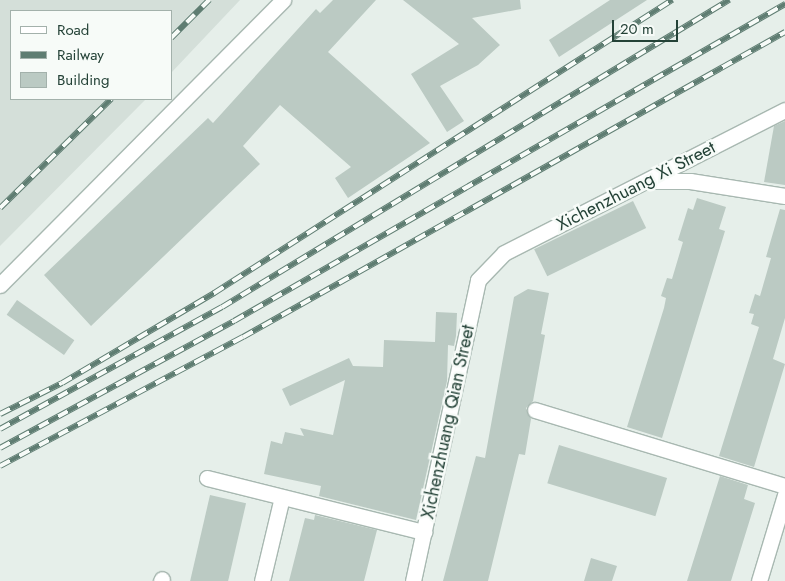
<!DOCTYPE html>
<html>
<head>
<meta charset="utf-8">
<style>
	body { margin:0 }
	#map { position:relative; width:785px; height:581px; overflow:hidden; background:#e6efea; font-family:Jost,sans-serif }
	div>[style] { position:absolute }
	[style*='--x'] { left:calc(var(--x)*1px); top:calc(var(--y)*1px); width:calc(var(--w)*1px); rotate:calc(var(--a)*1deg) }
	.built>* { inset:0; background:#d4dfd9 }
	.building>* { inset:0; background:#bbcac3; transform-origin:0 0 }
	.roads { filter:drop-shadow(1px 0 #a8b8b1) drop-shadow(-1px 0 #a8b8b1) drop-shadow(0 1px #a8b8b1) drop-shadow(0 -1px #a8b8b1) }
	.minor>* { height:15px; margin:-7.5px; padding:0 7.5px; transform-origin:7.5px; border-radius:7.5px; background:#fff }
	.rail>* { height:5.5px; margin-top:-2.75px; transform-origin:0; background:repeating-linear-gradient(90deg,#f7fbf8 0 11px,#5f7d72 0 22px); box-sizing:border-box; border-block:1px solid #5f7d72 }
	span { translate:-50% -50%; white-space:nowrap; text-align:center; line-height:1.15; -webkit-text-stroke:5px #f7fbf8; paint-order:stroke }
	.street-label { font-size:18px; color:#244237 }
	.legend { position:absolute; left:10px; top:10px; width:162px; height:90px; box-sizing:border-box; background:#f7fbf8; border:1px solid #a3b1ab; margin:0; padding:6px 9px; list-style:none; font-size:15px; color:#244237 }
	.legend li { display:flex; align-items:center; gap:10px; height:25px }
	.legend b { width:25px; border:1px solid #a3b1ab }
	.scale { position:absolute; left:612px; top:20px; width:66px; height:22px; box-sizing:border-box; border:2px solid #244237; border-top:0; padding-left:6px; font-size:15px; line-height:18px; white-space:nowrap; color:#244237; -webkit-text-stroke:4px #f7fbf8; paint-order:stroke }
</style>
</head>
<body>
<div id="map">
	<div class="built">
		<i style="clip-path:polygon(0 0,240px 0,171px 73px,171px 11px,11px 11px,11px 99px,146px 99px,0 246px)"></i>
	</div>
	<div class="building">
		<i style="clip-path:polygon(333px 0,376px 0,328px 52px,430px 143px,348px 198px,335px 178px,351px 167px,280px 105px,243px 146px,260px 164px,91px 326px,44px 275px,208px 118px,213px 123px,316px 9px,320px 13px)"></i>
		<i style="clip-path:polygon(403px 0,520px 0,521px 9px,472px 18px,500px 45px,478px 65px,440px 86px,464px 121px,447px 132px,411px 74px,459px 44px)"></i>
		<i style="clip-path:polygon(610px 0,647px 0,559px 57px,549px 40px)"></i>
		<i style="clip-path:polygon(785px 121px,785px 185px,764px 182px,774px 126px)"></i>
		<i style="clip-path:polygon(697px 198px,726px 207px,719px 229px,725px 231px,662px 438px,627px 427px,664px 308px,666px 298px,661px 296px,667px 278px,672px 279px,683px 242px,678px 240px,688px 208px,693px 210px)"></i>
		<i style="left:633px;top:201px;width:30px;height:110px;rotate:64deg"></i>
		<i style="clip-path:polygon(780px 209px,785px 210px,785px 318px,773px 359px,785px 364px,754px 467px,719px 456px,759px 327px,751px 324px,754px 314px,749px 313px,755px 294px,760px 296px,771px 258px,766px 257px)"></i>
		<i style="clip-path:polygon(528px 289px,549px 293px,541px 334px,545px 335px,533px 401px,526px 408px,531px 419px,525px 455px,519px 454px,488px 581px,443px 581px,476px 456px,485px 458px,514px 297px)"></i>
		<i style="left:17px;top:300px;width:70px;height:18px;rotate:35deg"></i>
		<i style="clip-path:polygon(436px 312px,457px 313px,456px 336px,454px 346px,448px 345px,447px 381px,416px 520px,319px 496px,321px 486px,264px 474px,271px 441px,282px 444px,285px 432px,304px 436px,300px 428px,333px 435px,345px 380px,290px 406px,282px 389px,349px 358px,353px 366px,383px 367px,384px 340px,435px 342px)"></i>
		<i style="left:559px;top:445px;width:113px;height:40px;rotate:17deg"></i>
		<i style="clip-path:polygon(720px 476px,748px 485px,744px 499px,755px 503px,731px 581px,687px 581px)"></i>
		<i style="left:210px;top:495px;width:37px;height:89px;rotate:13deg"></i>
		<i style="clip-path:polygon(315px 515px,377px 530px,364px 581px,289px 581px,305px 518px,314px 520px)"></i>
		<i style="clip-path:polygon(591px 558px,617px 566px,612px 581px,584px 581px)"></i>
	</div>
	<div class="roads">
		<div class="minor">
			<i style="--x:650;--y:181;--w:40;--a:0"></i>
			<i style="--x:690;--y:181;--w:96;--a:9"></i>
			<i style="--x:0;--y:285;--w:402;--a:-45.2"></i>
			<i style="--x:535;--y:410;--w:261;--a:16.9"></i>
			<i style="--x:207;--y:478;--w:224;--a:14"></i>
			<i style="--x:161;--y:581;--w:2;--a:-63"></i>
			<i style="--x:262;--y:581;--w:86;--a:-76.6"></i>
			<i style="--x:413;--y:581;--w:308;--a:-77.8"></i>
			<i style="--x:478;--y:280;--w:37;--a:-46"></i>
			<i style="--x:504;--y:253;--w:315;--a:-27"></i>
			<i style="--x:759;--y:581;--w:90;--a:-73.2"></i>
		</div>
	</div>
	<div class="rail">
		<i style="--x:171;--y:38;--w:54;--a:-45"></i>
		<i style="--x:0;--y:208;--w:156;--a:-44.5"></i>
		<i style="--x:0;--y:414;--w:69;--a:-26.6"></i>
		<i style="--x:62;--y:383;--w:177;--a:-30.6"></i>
		<i style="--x:214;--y:293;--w:544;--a:-32.61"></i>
		<i style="--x:0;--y:429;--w:253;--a:-28.8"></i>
		<i style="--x:222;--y:307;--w:593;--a:-31.2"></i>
		<i style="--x:0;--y:448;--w:266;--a:-28.5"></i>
		<i style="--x:234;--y:321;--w:636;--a:-29.91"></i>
		<i style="--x:0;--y:466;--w:275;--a:-28"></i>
		<i style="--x:243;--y:337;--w:622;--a:-29.37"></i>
	</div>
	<div class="street-label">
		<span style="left:636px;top:186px;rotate:-27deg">Xichenzhuang Xi Street</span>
		<span style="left:448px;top:422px;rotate:-78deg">Xichenzhuang Qian Street</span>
	</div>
	<ul class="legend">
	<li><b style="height:6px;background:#fff"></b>Road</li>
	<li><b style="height:6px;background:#5f7d72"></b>Railway</li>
	<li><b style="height:14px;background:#bbcac3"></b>Building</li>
	</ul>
	<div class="scale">20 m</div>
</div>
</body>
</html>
